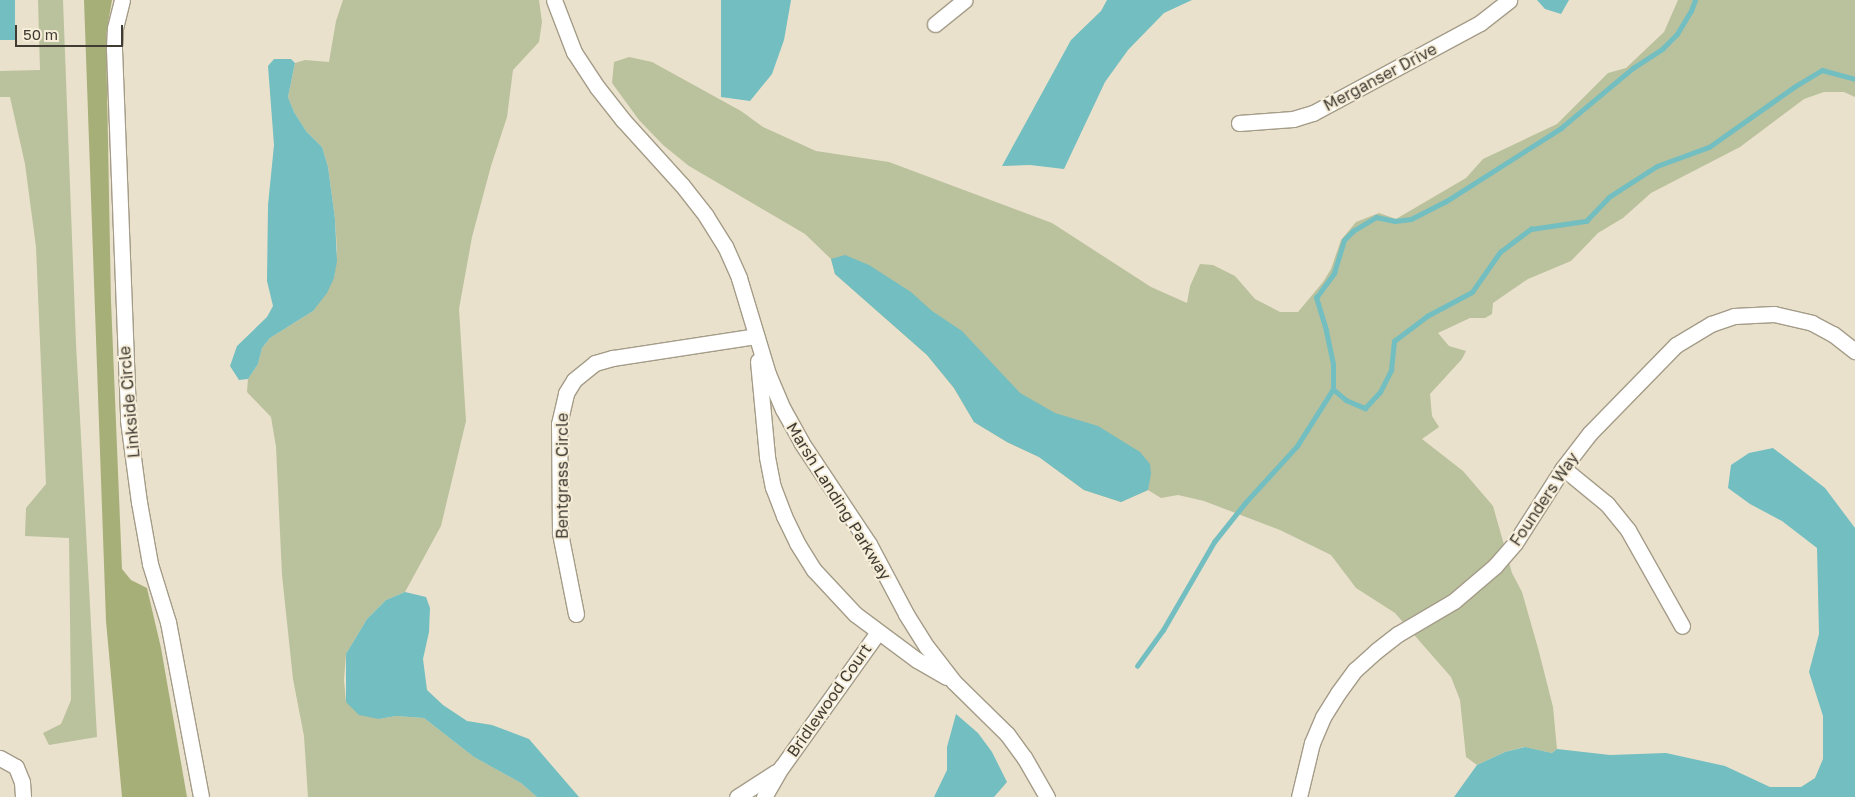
<!DOCTYPE html>
<html>
<head>
<meta charset="utf-8">
<style>
	body { margin:0 }
	#map { position:relative; width:1855px; height:797px; overflow:hidden; background:#eae1cc; font-family:"Golos Text",sans-serif }
	div>[style] { position:absolute }
	[style*='--x'] { left:calc(var(--x)*1px); top:calc(var(--y)*1px); width:calc(var(--w)*1px); rotate:calc(var(--a)*1deg) }
	.green>* { inset:0; background:#bac19d }
	.forest>* { inset:0; background:#a6af78 }
	.water>* { inset:0; background:#72bec0; transform-origin:0 0 }
	.stream>* { height:4.5px; margin:-2.25px; padding:0 2.25px; transform-origin:2.25px; border-radius:2.25px; background:#72bec0 }
	.roads { filter:drop-shadow(1px 0 #a49c88) drop-shadow(-1px 0 #a49c88) drop-shadow(0 1px #a49c88) drop-shadow(0 -1px #a49c88) }
	.minor>* { height:15px; margin:-7.5px; padding:0 7.5px; transform-origin:7.5px; border-radius:7.5px; background:#fff }
	span { translate:-50% -50%; white-space:nowrap; text-align:center; line-height:1.15; -webkit-text-stroke:4px #f7eed9; paint-order:stroke }
	.street-label { font-size:16px; color:#403c34 }
	.scale { position:absolute; left:15px; top:25px; width:108px; height:22px; box-sizing:border-box; border:2px solid #403c34; border-top:0; padding-left:6px; font-size:15px; line-height:18px; white-space:nowrap; color:#403c34; -webkit-text-stroke:4px #f7eed9; paint-order:stroke }
</style>
</head>
<body>
<div id="map">
	<div class="green">
		<i style="clip-path:polygon(38px 0,63px 0,76px 343px,97px 737px,49px 745px,43px 733px,61px 724px,71px 700px,69px 538px,25px 536px,26px 508px,46px 484px,36px 247px,25px 164px,10px 97px,0 97px,0 71px,40px 70px)"></i>
		<i style="clip-path:polygon(343px 0,539px 0,542px 22px,539px 42px,513px 70px,507px 117px,491px 166px,472px 237px,459px 309px,466px 421px,441px 526px,405px 592px,386px 600px,367px 619px,346px 654px,344px 680px,346px 702px,379px 719px,396px 716px,424px 718px,474px 757px,521px 783px,537px 797px,308px 797px,304px 736px,293px 679px,282px 575px,276px 447px,271px 417px,247px 392px,248px 379px,258px 364px,262px 348px,270px 338px,313px 311px,334px 278px,337px 250px,335px 219px,328px 167px,322px 147px,306px 131px,294px 112px,288px 97px,295px 63px,305px 60px,329px 62px,336px 21px)"></i>
		<i style="clip-path:polygon(1678px 0,1855px 0,1855px 97px,1844px 92px,1824px 92px,1804px 99px,1740px 147px,1651px 193px,1623px 218px,1598px 233px,1571px 261px,1528px 279px,1493px 303px,1492px 314px,1485px 318px,1470px 318px,1438px 333px,1449px 346px,1466px 351px,1462px 359px,1430px 394px,1432px 416px,1439px 427px,1422px 439px,1463px 471px,1493px 506px,1512px 573px,1522px 592px,1538px 648px,1553px 707px,1557px 749px,1552px 753px,1524px 747px,1505px 752px,1477px 765px,1466px 757px,1460px 700px,1451px 677px,1395px 613px,1356px 588px,1331px 555px,1280px 530px,1204px 501px,1178px 495px,1161px 498px,1148px 490px,1121px 502px,1084px 490px,1039px 457px,1007px 442px,974px 422px,954px 388px,927px 355px,835px 274px,831px 259px,805px 234px,689px 166px,663px 145px,639px 120px,612px 83px,614px 62px,629px 57px,652px 62px,741px 111px,763px 127px,816px 151px,889px 162px,1052px 223px,1151px 287px,1187px 303px,1190px 286px,1200px 264px,1213px 265px,1235px 276px,1255px 299px,1280px 312px,1298px 312px,1323px 282px,1331px 269px,1341px 240px,1356px 222px,1379px 213px,1396px 219px,1466px 178px,1483px 159px,1557px 124px,1608px 73px,1626px 68px,1664px 32px)"></i>
	</div>
	<div class="forest">
		<i style="clip-path:polygon(84px 0,112px 0,106px 35px,111px 301px,122px 569px,131px 580px,147px 588px,161px 648px,187px 797px,122px 797px,106px 621px)"></i>
	</div>
	<div class="water">
		<i style="left:0;top:0;width:15px;height:40px"></i>
		<i style="clip-path:polygon(721px 0,791px 0,784px 40px,772px 74px,750px 101px,721px 97px)"></i>
		<i style="clip-path:polygon(1107px 0,1192px 0,1164px 13px,1128px 50px,1105px 82px,1064px 169px,1030px 165px,1002px 166px,1071px 40px,1101px 11px)"></i>
		<i style="clip-path:polygon(1537px 0,1569px 0,1561px 14px,1545px 9px)"></i>
		<i style="clip-path:polygon(274px 59px,291px 59px,295px 63px,288px 97px,294px 112px,306px 131px,322px 147px,328px 167px,335px 219px,337px 261px,334px 278px,327px 293px,313px 311px,270px 338px,262px 348px,258px 364px,248px 379px,239px 380px,230px 366px,237px 346px,267px 317px,273px 306px,267px 281px,268px 205px,274px 145px,268px 66px)"></i>
		<i style="clip-path:polygon(845px 255px,869px 265px,911px 292px,932px 311px,962px 331px,1020px 393px,1055px 413px,1098px 426px,1140px 452px,1150px 464px,1151px 474px,1148px 490px,1121px 502px,1084px 490px,1039px 457px,1007px 442px,974px 422px,954px 388px,927px 355px,835px 274px,831px 259px)"></i>
		<i style="clip-path:polygon(1773px 448px,1825px 488px,1855px 528px,1855px 797px,1454px 797px,1477px 765px,1505px 752px,1525px 747px,1552px 753px,1557px 749px,1610px 755px,1666px 753px,1725px 766px,1770px 787px,1801px 787px,1815px 778px,1823px 759px,1823px 716px,1809px 672px,1819px 634px,1817px 548px,1782px 521px,1750px 504px,1728px 488px,1731px 465px,1749px 453px)"></i>
		<i style="clip-path:polygon(405px 592px,426px 597px,430px 608px,429px 632px,423px 659px,427px 690px,443px 705px,467px 721px,492px 725px,529px 739px,579px 797px,537px 797px,521px 783px,474px 757px,424px 718px,396px 716px,379px 719px,359px 715px,346px 702px,346px 654px,367px 619px,386px 600px)"></i>
		<i style="clip-path:polygon(956px 714px,978px 733px,992px 752px,1007px 782px,994px 797px,934px 797px,947px 770px,947px 747px)"></i>
	</div>
	<div class="stream">
		<i style="--x:1333;--y:389;--w:17;--a:40"></i>
		<i style="--x:1346;--y:400;--w:21;--a:23"></i>
		<i style="--x:1365;--y:408;--w:22;--a:-47"></i>
		<i style="--x:1380;--y:392;--w:25;--a:-63"></i>
		<i style="--x:1391;--y:370;--w:29;--a:-84"></i>
		<i style="--x:1394;--y:341;--w:41;--a:-37.1"></i>
		<i style="--x:1427;--y:316;--w:51;--a:-28.1"></i>
		<i style="--x:1472;--y:292;--w:49;--a:-55"></i>
		<i style="--x:1500;--y:252;--w:39;--a:-37"></i>
		<i style="--x:1531;--y:229;--w:56;--a:-8.3"></i>
		<i style="--x:1586;--y:221;--w:33;--a:-46"></i>
		<i style="--x:1609;--y:197;--w:57;--a:-32.9"></i>
		<i style="--x:1657;--y:166;--w:55;--a:-20.1"></i>
		<i style="--x:1709;--y:147;--w:104;--a:-35.2"></i>
		<i style="--x:1794;--y:87;--w:33;--a:-31"></i>
		<i style="--x:1822;--y:70;--w:34;--a:15"></i>
		<i style="--x:1137;--y:666;--w:44;--a:-54.2"></i>
		<i style="--x:1163;--y:630;--w:102;--a:-59.9"></i>
		<i style="--x:1214;--y:542;--w:50;--a:-51.5"></i>
		<i style="--x:1245;--y:503;--w:77;--a:-47.6"></i>
		<i style="--x:1297;--y:446;--w:67;--a:-57.7"></i>
		<i style="--x:1333;--y:389;--w:25;--a:-90"></i>
		<i style="--x:1333;--y:364;--w:35;--a:-102"></i>
		<i style="--x:1326;--y:330;--w:34;--a:-107"></i>
		<i style="--x:1316;--y:298;--w:31;--a:-54"></i>
		<i style="--x:1334;--y:273;--w:34;--a:-73"></i>
		<i style="--x:1344;--y:240;--w:13;--a:-45"></i>
		<i style="--x:1353;--y:231;--w:27;--a:-31"></i>
		<i style="--x:1376;--y:217;--w:19;--a:12"></i>
		<i style="--x:1395;--y:221;--w:16;--a:-7"></i>
		<i style="--x:1411;--y:219;--w:38;--a:-27"></i>
		<i style="--x:1445;--y:202;--w:138;--a:-32.5"></i>
		<i style="--x:1561;--y:128;--w:94;--a:-39.8"></i>
		<i style="--x:1633;--y:68;--w:35;--a:-33"></i>
		<i style="--x:1662;--y:49;--w:21;--a:-45"></i>
		<i style="--x:1677;--y:34;--w:27;--a:-59"></i>
		<i style="--x:1691;--y:11;--w:12;--a:-70"></i>
	</div>
	<div class="roads">
		<div class="minor">
			<i style="--x:122;--y:0;--w:29;--a:104"></i>
			<i style="--x:115;--y:28;--w:21;--a:93"></i>
			<i style="--x:114;--y:49;--w:371;--a:87.8"></i>
			<i style="--x:128;--y:420;--w:83;--a:82.4"></i>
			<i style="--x:139;--y:502;--w:63;--a:79.9"></i>
			<i style="--x:150;--y:564;--w:61;--a:72.8"></i>
			<i style="--x:168;--y:622;--w:178;--a:79.3"></i>
			<i style="--x:554;--y:0;--w:56;--a:69"></i>
			<i style="--x:574;--y:52;--w:42;--a:56.7"></i>
			<i style="--x:597;--y:87;--w:42;--a:51.8"></i>
			<i style="--x:623;--y:120;--w:88;--a:47.8"></i>
			<i style="--x:682;--y:185;--w:39;--a:52"></i>
			<i style="--x:706;--y:216;--w:36;--a:58"></i>
			<i style="--x:725;--y:246;--w:35;--a:66"></i>
			<i style="--x:739;--y:278;--w:100;--a:73.2"></i>
			<i style="--x:768;--y:374;--w:38;--a:67"></i>
			<i style="--x:783;--y:409;--w:38;--a:61"></i>
			<i style="--x:801;--y:442;--w:123;--a:56.3"></i>
			<i style="--x:869;--y:544;--w:79;--a:62.1"></i>
			<i style="--x:906;--y:614;--w:39;--a:58"></i>
			<i style="--x:927;--y:647;--w:44;--a:52.4"></i>
			<i style="--x:954;--y:682;--w:74;--a:44.5"></i>
			<i style="--x:1007;--y:734;--w:29;--a:54"></i>
			<i style="--x:1024;--y:757;--w:46;--a:60.1"></i>
			<i style="--x:935;--y:24;--w:38;--a:-39"></i>
			<i style="--x:1239;--y:123;--w:54;--a:-4.2"></i>
			<i style="--x:1293;--y:119;--w:21;--a:-17"></i>
			<i style="--x:1313;--y:113;--w:190;--a:-28.3"></i>
			<i style="--x:1480;--y:23;--w:37;--a:-38"></i>
			<i style="--x:758;--y:361;--w:96;--a:84.6"></i>
			<i style="--x:767;--y:457;--w:31;--a:79"></i>
			<i style="--x:773;--y:487;--w:31;--a:69"></i>
			<i style="--x:784;--y:516;--w:30;--a:64"></i>
			<i style="--x:797;--y:543;--w:32;--a:58"></i>
			<i style="--x:814;--y:570;--w:60;--a:47"></i>
			<i style="--x:855;--y:614;--w:77;--a:36.6"></i>
			<i style="--x:917;--y:660;--w:34;--a:30"></i>
			<i style="--x:1563;--y:468;--w:57;--a:39.3"></i>
			<i style="--x:1607;--y:504;--w:33;--a:51"></i>
			<i style="--x:1628;--y:530;--w:110;--a:60.6"></i>
			<i style="--x:576;--y:614;--w:83;--a:-101.2"></i>
			<i style="--x:560;--y:533;--w:109;--a:-90.5"></i>
			<i style="--x:559;--y:424;--w:32;--a:-77"></i>
			<i style="--x:566;--y:393;--w:15;--a:-58"></i>
			<i style="--x:574;--y:380;--w:27;--a:-39"></i>
			<i style="--x:595;--y:363;--w:19;--a:-16"></i>
			<i style="--x:613;--y:358;--w:145;--a:-8.7"></i>
			<i style="--x:0;--y:758;--w:18;--a:29"></i>
			<i style="--x:16;--y:767;--w:16;--a:68"></i>
			<i style="--x:22;--y:782;--w:15;--a:86"></i>
			<i style="--x:737;--y:797;--w:46;--a:-32.7"></i>
			<i style="--x:764;--y:797;--w:34;--a:-60"></i>
			<i style="--x:781;--y:768;--w:167;--a:-54.5"></i>
			<i style="--x:1299;--y:797;--w:56;--a:-76.5"></i>
			<i style="--x:1312;--y:743;--w:28;--a:-67"></i>
			<i style="--x:1323;--y:717;--w:28;--a:-58"></i>
			<i style="--x:1338;--y:693;--w:29;--a:-54"></i>
			<i style="--x:1355;--y:670;--w:28;--a:-42"></i>
			<i style="--x:1376;--y:651;--w:28;--a:-38"></i>
			<i style="--x:1398;--y:634;--w:65;--a:-30.5"></i>
			<i style="--x:1454;--y:601;--w:54;--a:-40.5"></i>
			<i style="--x:1495;--y:566;--w:30;--a:-49"></i>
			<i style="--x:1515;--y:543;--w:89;--a:-57.4"></i>
			<i style="--x:1563;--y:468;--w:44;--a:-52.4"></i>
			<i style="--x:1590;--y:433;--w:123;--a:-45.7"></i>
			<i style="--x:1676;--y:345;--w:41;--a:-31"></i>
			<i style="--x:1711;--y:324;--w:24;--a:-19"></i>
			<i style="--x:1734;--y:316;--w:40;--a:-2.9"></i>
			<i style="--x:1774;--y:314;--w:39;--a:13"></i>
			<i style="--x:1812;--y:323;--w:24;--a:28"></i>
			<i style="--x:1833;--y:334;--w:28;--a:38"></i>
		</div>
	</div>
	<div class="street-label">
		<span style="left:1380px;top:77px;rotate:-28deg">Merganser Drive</span>
		<span style="left:129px;top:402px;rotate:-95deg">Linkside Circle</span>
		<span style="left:562px;top:476px;rotate:-90deg">Bentgrass Circle</span>
		<span style="left:1544px;top:499px;rotate:-56deg">Founders Way</span>
		<span style="left:839px;top:501px;rotate:58deg">Marsh Landing Parkway</span>
		<span style="left:829px;top:700px;rotate:-55deg">Bridlewood Court</span>
	</div>
	<div class="scale">50 m</div>
</div>
</body>
</html>
